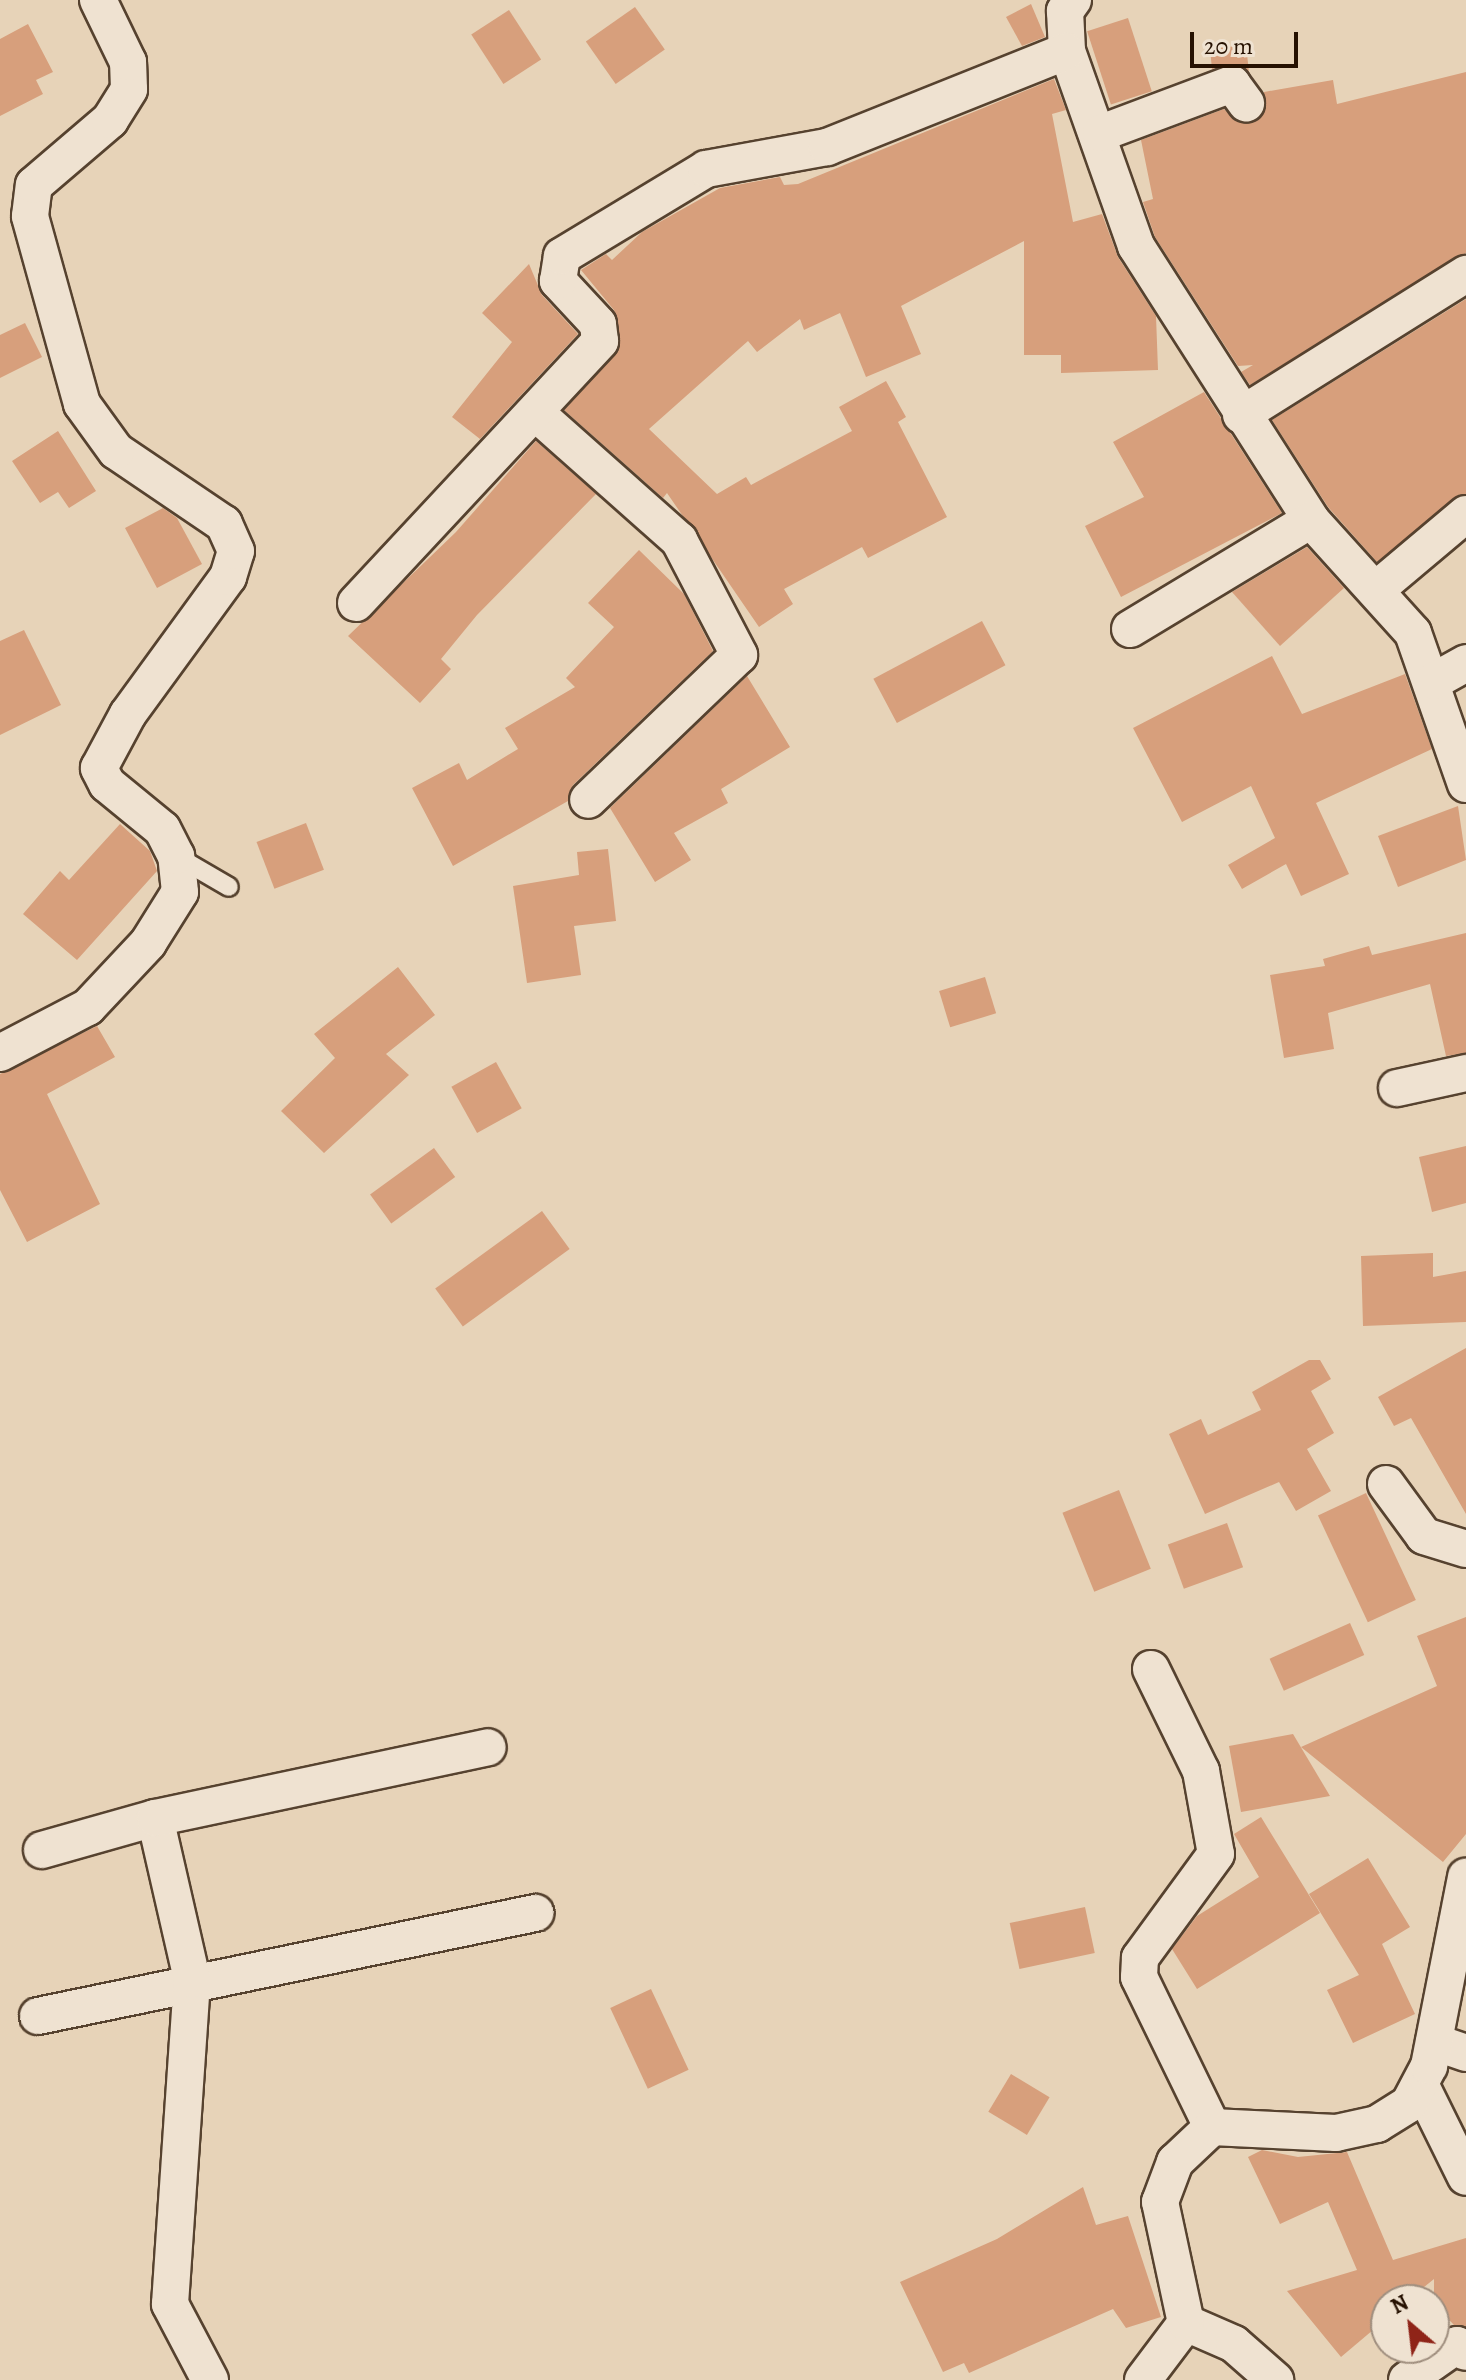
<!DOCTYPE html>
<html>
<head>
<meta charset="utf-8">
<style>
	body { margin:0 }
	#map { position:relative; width:1466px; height:2380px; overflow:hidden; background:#e7d3b8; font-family:Alegreya,serif }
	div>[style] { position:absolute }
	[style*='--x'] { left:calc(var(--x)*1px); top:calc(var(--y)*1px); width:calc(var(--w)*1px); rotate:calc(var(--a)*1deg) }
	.building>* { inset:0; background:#d79f7c; transform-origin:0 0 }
	.roads { filter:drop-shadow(2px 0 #56422f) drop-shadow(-2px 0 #56422f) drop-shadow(0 2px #56422f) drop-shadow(0 -2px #56422f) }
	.lane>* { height:18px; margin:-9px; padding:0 9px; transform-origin:9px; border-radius:9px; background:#efe2d1 }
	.street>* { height:36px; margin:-18px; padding:0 18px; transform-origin:18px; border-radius:18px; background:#efe2d1 }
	span { translate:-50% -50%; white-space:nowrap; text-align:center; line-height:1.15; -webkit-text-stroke:6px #efe2d1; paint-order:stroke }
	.north { position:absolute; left:1370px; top:2284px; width:80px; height:80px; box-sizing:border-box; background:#efe2d1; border:2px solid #9f8e7e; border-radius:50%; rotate:332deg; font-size:22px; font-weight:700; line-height:32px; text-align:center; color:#261101 }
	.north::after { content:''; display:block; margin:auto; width:28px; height:36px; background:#8f2418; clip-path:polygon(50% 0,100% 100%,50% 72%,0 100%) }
	.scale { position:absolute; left:1190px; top:32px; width:108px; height:36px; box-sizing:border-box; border:4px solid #261101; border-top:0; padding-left:10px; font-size:24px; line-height:28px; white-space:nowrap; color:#261101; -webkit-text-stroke:6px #efe2d1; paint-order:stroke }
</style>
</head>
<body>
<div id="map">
	<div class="building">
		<i style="clip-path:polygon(1031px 4px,1045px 37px,1022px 46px,1006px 17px)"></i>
		<i style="left:635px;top:7px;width:52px;height:60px;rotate:55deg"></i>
		<i style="left:509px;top:10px;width:59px;height:45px;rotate:57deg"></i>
		<i style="left:1128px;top:18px;width:77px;height:43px;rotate:72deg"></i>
		<i style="clip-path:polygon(28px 24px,53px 72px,36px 80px,43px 94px,0 116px,0 39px)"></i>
		<i style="clip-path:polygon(1246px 45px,1249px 72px,1237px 64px,1212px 69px,1210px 49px)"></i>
		<i style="clip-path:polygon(1466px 72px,1466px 253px,1250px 385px,1241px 372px,1253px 365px,1238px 366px,1155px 237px,1143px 202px,1153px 199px,1141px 140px,1224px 109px,1238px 122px,1258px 120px,1264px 92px,1333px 80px,1337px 104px)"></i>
		<i style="clip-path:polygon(1054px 79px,1066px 110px,1052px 114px,1073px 222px,1102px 214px,1118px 257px,1156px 316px,1158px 370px,1061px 373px,1061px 355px,1024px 355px,1024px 241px,901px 306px,921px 354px,866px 377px,840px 313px,804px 330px,800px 319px,757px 352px,748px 341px,649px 429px,717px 494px,746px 477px,751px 485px,852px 431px,839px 407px,886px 381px,906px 417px,898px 422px,947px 517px,868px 558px,862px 547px,784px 589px,793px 604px,759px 627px,667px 493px,663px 498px,564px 410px,620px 347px,614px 310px,581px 270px,606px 254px,612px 260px,642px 232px,720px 188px,780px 177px,784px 185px,798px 184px)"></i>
		<i style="clip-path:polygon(529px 264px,542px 295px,578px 334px,480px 439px,452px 417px,512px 342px,482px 313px)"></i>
		<i style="clip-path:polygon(1466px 299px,1466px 494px,1377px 562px,1328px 507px,1272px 420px)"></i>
		<i style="clip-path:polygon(25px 323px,42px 357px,0 378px,0 335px)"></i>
		<i style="clip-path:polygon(1204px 392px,1282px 513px,1121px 597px,1085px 526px,1144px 497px,1113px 442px)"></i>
		<i style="clip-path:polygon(58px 431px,96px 491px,69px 508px,58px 492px,40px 503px,12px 461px)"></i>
		<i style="clip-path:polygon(536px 441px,596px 494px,477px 615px,441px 659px,451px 669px,420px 703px,348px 636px,456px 532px)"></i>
		<i style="clip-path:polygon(163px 508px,177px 518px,202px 564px,157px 588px,125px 528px)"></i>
		<i style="clip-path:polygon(1307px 547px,1344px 588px,1280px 646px,1232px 592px)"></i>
		<i style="clip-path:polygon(639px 550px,684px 594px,713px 651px,573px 785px,568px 801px,453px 866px,412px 788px,459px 763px,467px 780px,518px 749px,505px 728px,575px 687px,566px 678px,614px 627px,588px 603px)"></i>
		<i style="left:982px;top:621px;width:50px;height:123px;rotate:62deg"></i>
		<i style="clip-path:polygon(24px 630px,61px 705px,0 735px,0 641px)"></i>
		<i style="clip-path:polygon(1272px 656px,1302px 714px,1405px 674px,1432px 749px,1316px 803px,1349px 874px,1301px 896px,1286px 864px,1242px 889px,1228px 865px,1275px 838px,1251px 786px,1182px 822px,1133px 728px)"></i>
		<i style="clip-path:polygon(747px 676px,790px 747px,721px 789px,728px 803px,674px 833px,691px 860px,655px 882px,610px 808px)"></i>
		<i style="clip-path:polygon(1458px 806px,1466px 860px,1398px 887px,1378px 836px)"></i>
		<i style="left:306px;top:823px;width:50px;height:53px;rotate:69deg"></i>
		<i style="clip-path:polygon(120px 824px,150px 851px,157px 871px,77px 960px,23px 914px,60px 871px,69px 880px)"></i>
		<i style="clip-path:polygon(608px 849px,616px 921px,574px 926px,581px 975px,527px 983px,513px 886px,579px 875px,577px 852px)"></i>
		<i style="clip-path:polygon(1466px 933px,1466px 1053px,1446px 1056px,1430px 984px,1328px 1013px,1334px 1049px,1284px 1058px,1270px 975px,1325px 966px,1323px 959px,1369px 946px,1372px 955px)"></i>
		<i style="clip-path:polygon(398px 967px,435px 1015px,386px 1054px,409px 1075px,324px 1153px,281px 1111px,335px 1058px,314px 1034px)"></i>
		<i style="left:985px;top:977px;width:38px;height:48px;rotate:73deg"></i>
		<i style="clip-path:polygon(97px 1026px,115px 1057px,47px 1094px,100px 1204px,27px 1242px,0 1190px,0 1074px)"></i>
		<i style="left:496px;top:1062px;width:53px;height:51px;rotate:61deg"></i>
		<i style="clip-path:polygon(1466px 1146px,1466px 1203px,1432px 1212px,1419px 1157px)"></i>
		<i style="left:434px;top:1148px;width:36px;height:79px;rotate:54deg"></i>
		<i style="left:542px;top:1211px;width:47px;height:132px;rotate:54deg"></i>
		<i style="clip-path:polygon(1433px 1253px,1433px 1277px,1466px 1271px,1466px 1322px,1363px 1326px,1361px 1256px)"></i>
		<i style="clip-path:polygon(1466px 1348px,1466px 1514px,1411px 1418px,1394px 1426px,1378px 1397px)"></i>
		<i style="clip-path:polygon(1309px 1360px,1320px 1360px,1331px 1379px,1311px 1391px,1334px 1433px,1307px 1449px,1331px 1491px,1296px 1511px,1279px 1482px,1205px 1514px,1169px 1434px,1201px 1419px,1208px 1435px,1261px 1410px,1252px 1392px)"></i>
		<i style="left:1119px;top:1490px;width:85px;height:61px;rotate:68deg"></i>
		<i style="left:1366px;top:1493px;width:118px;height:53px;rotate:65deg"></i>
		<i style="left:1227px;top:1523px;width:47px;height:63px;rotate:70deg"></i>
		<i style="clip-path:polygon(1466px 1617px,1466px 1834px,1443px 1862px,1301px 1747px,1437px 1686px,1417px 1636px)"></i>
		<i style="left:1350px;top:1623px;width:35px;height:88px;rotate:66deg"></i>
		<i style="clip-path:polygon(1293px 1734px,1330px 1796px,1241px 1812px,1229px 1746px)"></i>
		<i style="clip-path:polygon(1261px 1817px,1320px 1913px,1197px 1989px,1172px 1949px,1197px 1916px,1259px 1877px,1234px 1834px)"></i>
		<i style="clip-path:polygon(1368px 1858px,1410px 1927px,1382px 1944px,1415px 2014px,1353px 2043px,1327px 1990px,1359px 1975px,1309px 1894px)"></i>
		<i style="left:1085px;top:1907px;width:47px;height:77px;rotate:78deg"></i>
		<i style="left:651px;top:1989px;width:89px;height:45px;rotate:65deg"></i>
		<i style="left:1011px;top:2074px;width:45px;height:44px;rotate:31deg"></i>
		<i style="clip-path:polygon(1262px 2150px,1298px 2157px,1347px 2152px,1393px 2260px,1466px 2238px,1466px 2327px,1454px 2325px,1434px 2304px,1434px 2279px,1408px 2300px,1386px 2300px,1386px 2319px,1341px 2357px,1287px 2291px,1357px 2270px,1328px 2202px,1280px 2224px,1248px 2157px)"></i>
		<i style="clip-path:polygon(1083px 2187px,1096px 2225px,1128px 2216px,1161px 2317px,1126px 2328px,1113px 2309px,969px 2373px,964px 2363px,943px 2372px,900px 2282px,997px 2239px)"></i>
	</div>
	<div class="roads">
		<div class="lane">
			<i style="--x:176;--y:856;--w:61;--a:30.3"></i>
		</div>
		<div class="street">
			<i style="--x:1073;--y:0;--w:14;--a:126"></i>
			<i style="--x:1065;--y:11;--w:40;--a:87.1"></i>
			<i style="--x:1067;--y:51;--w:207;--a:70.5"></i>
			<i style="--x:1136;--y:246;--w:325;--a:57.4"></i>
			<i style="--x:1311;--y:520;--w:152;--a:47.9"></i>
			<i style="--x:1413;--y:633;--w:160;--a:70.7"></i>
			<i style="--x:1101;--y:133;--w:140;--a:-20.5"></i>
			<i style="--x:1232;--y:84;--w:24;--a:54"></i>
			<i style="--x:537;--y:414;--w:190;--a:41.6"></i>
			<i style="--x:679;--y:540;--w:130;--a:62.4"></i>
			<i style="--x:739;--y:655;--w:209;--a:136.2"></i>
			<i style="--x:1241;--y:415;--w:266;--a:-32.1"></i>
			<i style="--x:1378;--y:588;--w:115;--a:-40.1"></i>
			<i style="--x:356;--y:603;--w:358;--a:-47"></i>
			<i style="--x:600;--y:341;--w:17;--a:-97"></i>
			<i style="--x:598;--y:324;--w:59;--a:-132.9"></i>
			<i style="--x:558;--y:281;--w:25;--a:-81"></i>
			<i style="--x:562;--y:256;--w:168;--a:-31.1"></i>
			<i style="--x:706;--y:169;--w:123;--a:-10.3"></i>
			<i style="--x:827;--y:147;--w:258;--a:-21.8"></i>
			<i style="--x:1130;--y:629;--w:211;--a:-31.1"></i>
			<i style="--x:1434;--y:681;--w:37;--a:-29"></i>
			<i style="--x:0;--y:1053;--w:99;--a:-27.6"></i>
			<i style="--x:88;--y:1007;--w:88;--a:-46.8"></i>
			<i style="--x:148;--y:943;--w:60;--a:-57.9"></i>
			<i style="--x:180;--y:892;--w:36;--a:-96"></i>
			<i style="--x:176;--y:856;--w:30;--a:-117"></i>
			<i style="--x:162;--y:829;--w:71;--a:-140.7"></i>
			<i style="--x:107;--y:784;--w:18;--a:-117"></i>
			<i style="--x:99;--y:768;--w:61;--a:-61.8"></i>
			<i style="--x:128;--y:714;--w:170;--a:-53.9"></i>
			<i style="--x:228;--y:577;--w:27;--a:-73"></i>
			<i style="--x:236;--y:551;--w:30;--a:-114"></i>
			<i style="--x:224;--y:524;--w:130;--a:-145.9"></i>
			<i style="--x:116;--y:451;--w:58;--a:-125.9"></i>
			<i style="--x:82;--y:404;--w:195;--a:-105.5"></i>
			<i style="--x:30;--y:216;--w:31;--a:-83"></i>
			<i style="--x:34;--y:185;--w:100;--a:-40.5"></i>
			<i style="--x:110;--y:120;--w:36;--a:-58"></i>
			<i style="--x:129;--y:89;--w:27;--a:-92"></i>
			<i style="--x:128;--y:62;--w:69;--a:-115.8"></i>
			<i style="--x:1397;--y:1088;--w:71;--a:-12.3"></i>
			<i style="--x:1386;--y:1484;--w:64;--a:53.8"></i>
			<i style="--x:1424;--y:1536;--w:44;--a:17.2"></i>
			<i style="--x:1151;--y:1669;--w:114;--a:63.9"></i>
			<i style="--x:1201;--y:1771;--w:84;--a:79.8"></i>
			<i style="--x:1216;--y:1854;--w:129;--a:126.2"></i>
			<i style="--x:1140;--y:1958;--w:19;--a:93"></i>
			<i style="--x:1139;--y:1977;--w:167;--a:64"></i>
			<i style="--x:42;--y:1850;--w:117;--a:-15.8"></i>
			<i style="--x:38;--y:2016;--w:508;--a:-11.71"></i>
			<i style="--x:1434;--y:2042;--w:34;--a:19"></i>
			<i style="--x:1422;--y:2088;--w:99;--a:63.7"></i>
			<i style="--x:1186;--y:2323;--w:52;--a:23.6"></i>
			<i style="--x:1234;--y:2344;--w:55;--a:41.3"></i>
			<i style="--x:210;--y:2380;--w:86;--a:-117.8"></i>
			<i style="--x:170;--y:2304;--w:326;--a:-86.1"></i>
			<i style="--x:192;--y:1979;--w:165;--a:-102.9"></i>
			<i style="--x:155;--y:1818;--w:340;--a:-12"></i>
			<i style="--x:1143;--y:2380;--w:71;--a:-53"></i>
			<i style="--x:1186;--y:2323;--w:124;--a:-102.1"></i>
			<i style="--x:1160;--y:2202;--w:43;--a:-69.4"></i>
			<i style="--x:1175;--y:2162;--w:51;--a:-43.4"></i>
			<i style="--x:1212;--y:2127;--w:124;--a:2.8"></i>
			<i style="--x:1336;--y:2133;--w:42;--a:-12.4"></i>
			<i style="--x:1377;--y:2124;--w:38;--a:-32"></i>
			<i style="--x:1409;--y:2104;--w:43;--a:-62.2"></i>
			<i style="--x:1429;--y:2066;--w:193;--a:-78.9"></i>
			<i style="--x:1407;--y:2380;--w:61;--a:-35"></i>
			<i style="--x:1457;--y:2345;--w:11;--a:38"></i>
		</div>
	</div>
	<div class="north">N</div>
	<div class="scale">20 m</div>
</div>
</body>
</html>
